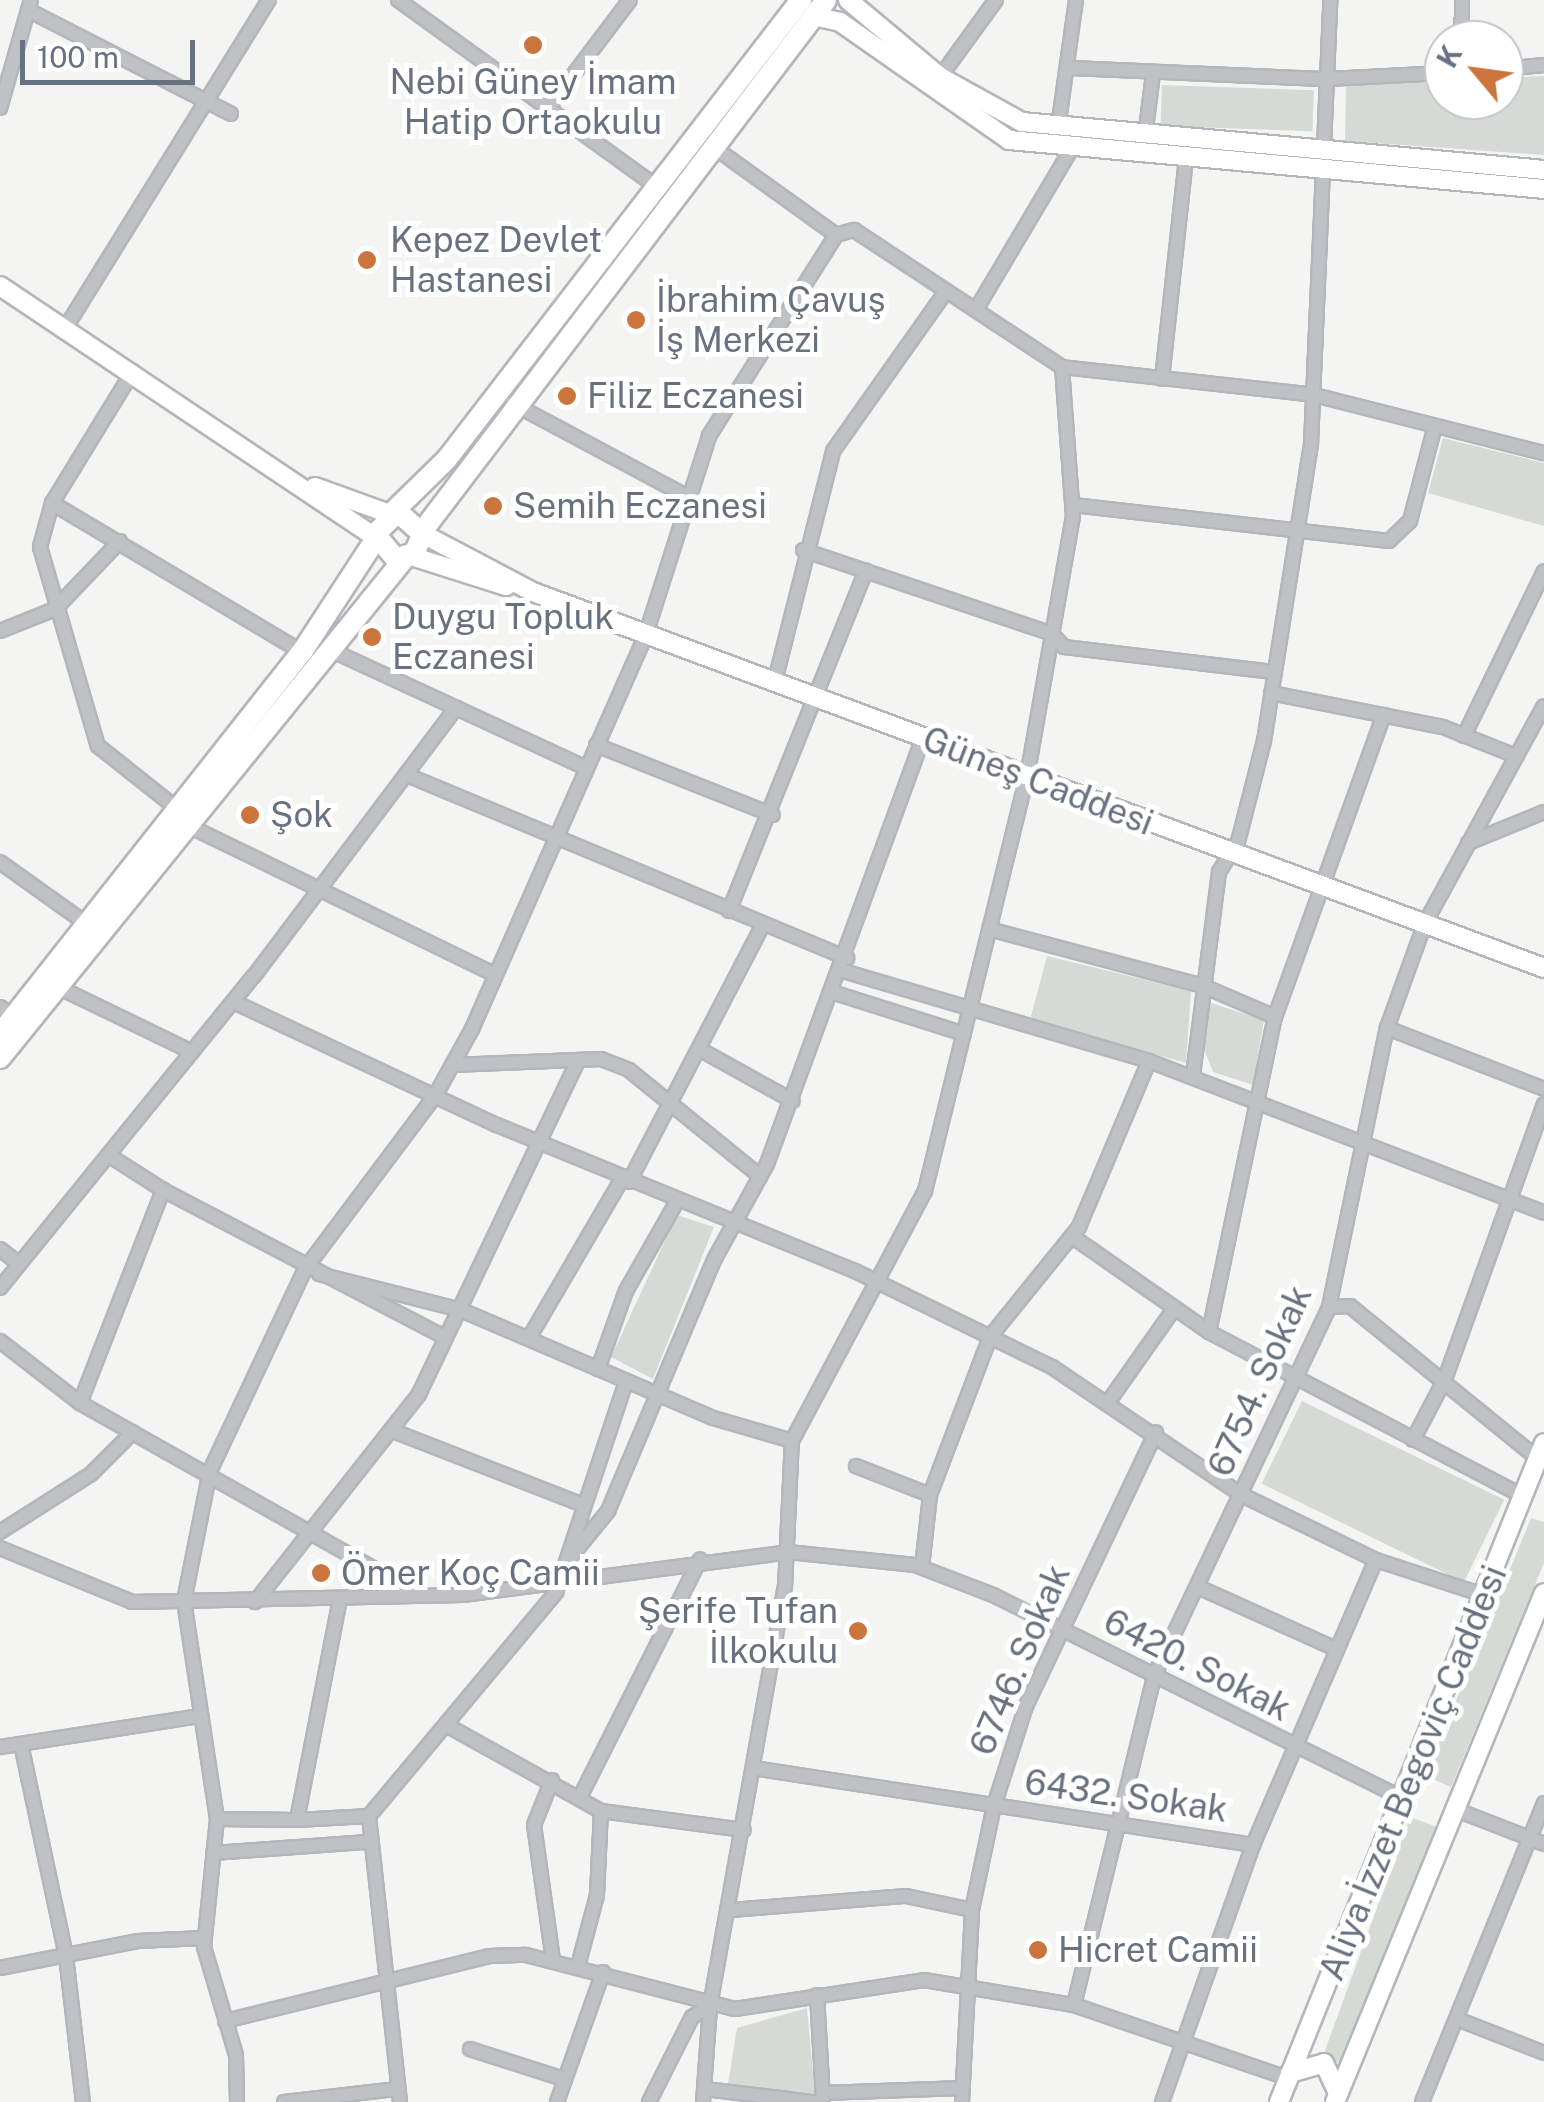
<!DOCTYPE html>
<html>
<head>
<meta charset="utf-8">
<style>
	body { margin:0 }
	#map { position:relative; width:1544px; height:2102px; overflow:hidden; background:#f4f5f2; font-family:"Public Sans",sans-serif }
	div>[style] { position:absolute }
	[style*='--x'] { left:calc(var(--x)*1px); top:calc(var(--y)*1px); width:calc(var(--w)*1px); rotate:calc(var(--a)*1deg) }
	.green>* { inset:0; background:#d5dbd4; transform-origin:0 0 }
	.stream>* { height:4px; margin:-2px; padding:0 2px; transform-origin:2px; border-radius:2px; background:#bbc2c8 }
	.roads { filter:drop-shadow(2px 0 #b3b6bb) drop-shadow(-2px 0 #b3b6bb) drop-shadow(0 2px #b3b6bb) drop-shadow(0 -2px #b3b6bb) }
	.street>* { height:12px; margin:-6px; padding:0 6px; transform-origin:6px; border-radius:6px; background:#bfc1c5 }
	.secondary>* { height:18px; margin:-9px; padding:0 9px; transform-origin:9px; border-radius:9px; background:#fff }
	.primary>* { height:20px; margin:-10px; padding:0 10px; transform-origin:10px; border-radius:10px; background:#fff }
	.dots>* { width:28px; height:28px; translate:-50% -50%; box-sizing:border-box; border:5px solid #fff; border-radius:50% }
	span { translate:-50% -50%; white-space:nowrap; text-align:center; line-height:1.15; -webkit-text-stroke:10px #fff; paint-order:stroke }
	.poi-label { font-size:35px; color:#68717f }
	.left { translate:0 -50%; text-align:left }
	.right { translate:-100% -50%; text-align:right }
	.street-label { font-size:35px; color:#68717f }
	.north { position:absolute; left:1424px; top:20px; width:100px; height:100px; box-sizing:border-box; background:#fff; border:2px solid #c3c6cc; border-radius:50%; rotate:299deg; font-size:28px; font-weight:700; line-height:40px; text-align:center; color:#68717f }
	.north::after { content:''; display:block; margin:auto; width:35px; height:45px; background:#cb743b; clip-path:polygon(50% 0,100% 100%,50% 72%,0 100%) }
	.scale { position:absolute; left:20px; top:40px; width:175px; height:45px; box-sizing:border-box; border:5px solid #68717f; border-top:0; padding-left:12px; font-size:30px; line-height:35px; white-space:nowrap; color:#68717f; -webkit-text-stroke:8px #fff; paint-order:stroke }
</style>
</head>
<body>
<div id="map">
	<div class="green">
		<i style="clip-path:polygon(1544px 76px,1544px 155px,1345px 141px,1346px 86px,1444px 81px,1444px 100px,1504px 100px,1504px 78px)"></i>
		<i style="left:1162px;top:85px;width:152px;height:41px;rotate:2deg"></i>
		<i style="clip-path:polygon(1443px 438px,1544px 463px,1544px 526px,1428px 493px)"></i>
		<i style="clip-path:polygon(1047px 956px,1191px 991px,1186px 1063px,1037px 1022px,1031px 1016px)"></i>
		<i style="clip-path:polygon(1208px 1002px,1264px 1020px,1253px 1085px,1213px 1072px,1200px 1039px)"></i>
		<i style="clip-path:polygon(677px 1215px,714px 1227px,653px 1379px,611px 1357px)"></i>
		<i style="left:1302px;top:1401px;width:225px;height:92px;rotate:26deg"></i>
		<i style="clip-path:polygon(1531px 1518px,1544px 1522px,1544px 1563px,1451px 1787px,1425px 1776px)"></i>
		<i style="left:1410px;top:1817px;width:29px;height:255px;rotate:20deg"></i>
		<i style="clip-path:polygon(807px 2008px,815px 2096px,728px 2084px,737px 2028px)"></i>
	</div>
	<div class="stream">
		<i style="--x:1374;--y:165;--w:85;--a:4"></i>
	</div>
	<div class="roads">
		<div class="street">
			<i style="--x:398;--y:0;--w:318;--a:35.8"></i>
			<i style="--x:28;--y:10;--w:228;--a:27.1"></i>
			<i style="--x:1461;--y:40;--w:40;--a:-88.6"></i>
			<i style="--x:1071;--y:68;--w:257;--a:2.5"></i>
			<i style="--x:1328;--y:79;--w:116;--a:-3"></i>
			<i style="--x:1504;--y:69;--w:40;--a:-5.7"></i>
			<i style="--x:940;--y:77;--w:95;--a:-54"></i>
			<i style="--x:549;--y:107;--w:134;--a:-52.9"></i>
			<i style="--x:0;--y:108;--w:112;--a:-74"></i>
			<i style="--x:1058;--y:128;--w:129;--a:-82"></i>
			<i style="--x:1145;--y:137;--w:64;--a:-82.8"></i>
			<i style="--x:715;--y:148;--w:149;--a:35.7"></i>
			<i style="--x:836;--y:235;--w:19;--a:-16"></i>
			<i style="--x:854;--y:230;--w:249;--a:33.4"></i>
			<i style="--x:977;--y:308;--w:184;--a:-59.3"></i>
			<i style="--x:66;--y:327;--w:385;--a:-58.2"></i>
			<i style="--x:133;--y:371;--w:155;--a:121.5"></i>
			<i style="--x:52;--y:503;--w:46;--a:105.3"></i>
			<i style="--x:40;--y:547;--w:207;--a:73.8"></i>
			<i style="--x:98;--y:746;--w:98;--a:38.4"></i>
			<i style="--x:1162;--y:379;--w:221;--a:-83.8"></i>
			<i style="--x:512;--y:403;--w:202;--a:28.1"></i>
			<i style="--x:52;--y:503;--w:291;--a:30.8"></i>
			<i style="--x:1073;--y:505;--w:318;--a:6.5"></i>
			<i style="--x:1389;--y:541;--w:29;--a:-44"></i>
			<i style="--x:1410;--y:521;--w:98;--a:-75.3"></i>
			<i style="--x:803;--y:550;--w:263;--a:18.6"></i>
			<i style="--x:1052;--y:634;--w:18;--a:47"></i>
			<i style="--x:1064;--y:647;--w:211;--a:6.8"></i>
			<i style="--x:0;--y:631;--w:59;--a:-21.8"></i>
			<i style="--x:55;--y:609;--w:94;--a:-46.3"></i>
			<i style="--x:333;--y:651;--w:279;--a:24.8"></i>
			<i style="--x:775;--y:681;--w:237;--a:-75.8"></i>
			<i style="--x:833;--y:451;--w:194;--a:-54.7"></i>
			<i style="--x:1271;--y:693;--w:175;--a:11.2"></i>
			<i style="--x:1443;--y:727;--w:79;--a:21.7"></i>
			<i style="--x:1464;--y:736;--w:183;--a:-64.1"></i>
			<i style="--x:596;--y:745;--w:190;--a:21.6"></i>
			<i style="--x:407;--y:775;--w:477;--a:22.6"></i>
			<i style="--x:187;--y:825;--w:343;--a:25.9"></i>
			<i style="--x:1468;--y:843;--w:82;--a:-22.2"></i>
			<i style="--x:0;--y:862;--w:103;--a:35.5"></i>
			<i style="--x:729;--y:911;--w:367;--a:-68.1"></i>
			<i style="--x:989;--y:929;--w:221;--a:14.9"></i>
			<i style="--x:1203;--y:986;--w:78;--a:23.3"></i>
			<i style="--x:843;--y:971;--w:319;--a:16.4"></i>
			<i style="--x:1149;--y:1061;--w:180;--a:112.9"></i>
			<i style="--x:1079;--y:1227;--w:141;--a:129"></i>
			<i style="--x:990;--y:1337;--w:169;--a:110.8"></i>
			<i style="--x:930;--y:1495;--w:72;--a:96.3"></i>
			<i style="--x:56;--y:986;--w:151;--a:25.9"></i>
			<i style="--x:835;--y:993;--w:135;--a:17.6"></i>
			<i style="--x:234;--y:1002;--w:290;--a:25.1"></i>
			<i style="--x:497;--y:1125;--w:387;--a:22.2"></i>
			<i style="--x:855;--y:1271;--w:219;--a:26"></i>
			<i style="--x:1052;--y:1367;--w:229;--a:34"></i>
			<i style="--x:1242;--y:1495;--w:149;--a:25.9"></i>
			<i style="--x:1376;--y:1560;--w:114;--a:18"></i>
			<i style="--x:0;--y:1007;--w:16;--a:35"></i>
			<i style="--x:1387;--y:1028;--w:168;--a:21.2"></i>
			<i style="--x:699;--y:1049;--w:107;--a:29"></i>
			<i style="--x:1149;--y:1061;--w:423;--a:21"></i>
			<i style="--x:452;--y:1065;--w:149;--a:-2.3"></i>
			<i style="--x:601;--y:1059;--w:30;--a:21"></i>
			<i style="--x:629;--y:1070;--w:169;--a:39"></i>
			<i style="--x:1193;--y:1075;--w:205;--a:-82.7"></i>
			<i style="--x:1219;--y:872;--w:36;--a:-58"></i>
			<i style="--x:1238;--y:842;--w:104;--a:-75.6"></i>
			<i style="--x:1264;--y:741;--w:301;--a:-81"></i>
			<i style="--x:1311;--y:444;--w:444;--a:-87.5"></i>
			<i style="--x:629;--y:1182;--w:290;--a:-62.5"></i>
			<i style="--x:163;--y:1190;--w:319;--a:27.6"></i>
			<i style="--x:1073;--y:1237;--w:166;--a:34.9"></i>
			<i style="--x:1209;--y:1332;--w:354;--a:27.6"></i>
			<i style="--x:0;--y:1249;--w:24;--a:38"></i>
			<i style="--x:319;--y:1274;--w:146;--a:14.2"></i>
			<i style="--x:461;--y:1310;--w:274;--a:23.2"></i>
			<i style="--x:713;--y:1418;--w:82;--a:16.2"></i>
			<i style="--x:0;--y:1288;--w:402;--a:-50.9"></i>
			<i style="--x:254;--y:976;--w:336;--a:-53"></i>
			<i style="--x:1329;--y:1307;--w:21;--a:-3"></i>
			<i style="--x:1350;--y:1306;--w:242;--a:39.1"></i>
			<i style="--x:1209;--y:1332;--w:322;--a:-78.2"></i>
			<i style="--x:1275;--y:1017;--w:321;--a:-70.2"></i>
			<i style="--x:529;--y:1338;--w:184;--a:-59.7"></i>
			<i style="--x:0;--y:1341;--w:101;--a:37.8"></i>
			<i style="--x:80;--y:1403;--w:386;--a:29.4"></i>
			<i style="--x:598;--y:1369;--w:83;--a:-70.3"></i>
			<i style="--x:626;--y:1291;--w:101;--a:-60.4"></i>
			<i style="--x:1109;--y:1401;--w:113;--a:-54.8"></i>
			<i style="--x:80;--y:1403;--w:229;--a:-68.7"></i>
			<i style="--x:163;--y:1190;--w:63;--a:-147.3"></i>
			<i style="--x:396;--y:1432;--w:195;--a:21.3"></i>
			<i style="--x:1413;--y:1440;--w:69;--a:-62.3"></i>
			<i style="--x:1445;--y:1379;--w:292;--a:-70.2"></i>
			<i style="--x:856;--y:1466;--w:79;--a:21.4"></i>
			<i style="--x:0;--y:1532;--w:108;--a:-32.5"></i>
			<i style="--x:91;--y:1474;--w:59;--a:-45"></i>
			<i style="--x:0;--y:1548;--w:143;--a:22.2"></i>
			<i style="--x:132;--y:1602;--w:331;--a:-1.2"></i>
			<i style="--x:463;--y:1595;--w:328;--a:-7.5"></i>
			<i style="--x:788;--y:1552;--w:128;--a:5.8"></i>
			<i style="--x:915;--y:1565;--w:84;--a:21"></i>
			<i style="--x:993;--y:1595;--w:459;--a:26.4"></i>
			<i style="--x:569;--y:1559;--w:62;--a:-50.9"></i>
			<i style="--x:608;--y:1511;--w:272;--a:-67.1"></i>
			<i style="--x:714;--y:1260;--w:110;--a:-61.1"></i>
			<i style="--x:767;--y:1164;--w:455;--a:-69.9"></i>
			<i style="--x:1198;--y:1587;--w:151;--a:24.2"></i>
			<i style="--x:255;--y:1602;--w:265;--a:-51.7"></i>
			<i style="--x:419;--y:1394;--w:370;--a:-64.5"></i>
			<i style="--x:448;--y:1726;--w:175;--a:29.1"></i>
			<i style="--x:601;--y:1811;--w:144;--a:7.6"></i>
			<i style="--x:21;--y:1744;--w:217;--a:78"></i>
			<i style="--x:66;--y:1956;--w:147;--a:83.4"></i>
			<i style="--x:0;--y:1747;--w:202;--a:-8.8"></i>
			<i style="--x:753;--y:1768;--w:506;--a:8.75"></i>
			<i style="--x:552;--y:1780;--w:48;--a:111.8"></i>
			<i style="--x:534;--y:1825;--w:136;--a:82"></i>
			<i style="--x:581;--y:1795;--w:264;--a:-63.2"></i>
			<i style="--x:1457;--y:1810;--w:93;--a:21.3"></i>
			<i style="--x:217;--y:1819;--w:80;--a:0.7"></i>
			<i style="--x:297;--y:1820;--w:225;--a:-79"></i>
			<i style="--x:297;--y:1820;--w:72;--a:-3.2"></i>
			<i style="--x:213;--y:1853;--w:152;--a:-4.1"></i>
			<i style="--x:731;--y:1910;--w:176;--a:-4.6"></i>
			<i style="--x:906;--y:1896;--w:67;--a:12"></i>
			<i style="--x:578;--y:1966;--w:73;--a:-75"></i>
			<i style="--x:597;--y:1895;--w:84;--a:-87.3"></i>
			<i style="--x:0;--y:1968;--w:140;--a:-11.1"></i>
			<i style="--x:137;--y:1941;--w:67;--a:-2.6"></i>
			<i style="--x:817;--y:1995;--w:103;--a:86.7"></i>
			<i style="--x:1074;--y:2005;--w:339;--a:-76.3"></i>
			<i style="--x:1154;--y:1676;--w:408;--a:-64.6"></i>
			<i style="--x:1329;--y:1307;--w:285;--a:-78.3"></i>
			<i style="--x:1387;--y:1028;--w:112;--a:-70.1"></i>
			<i style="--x:1425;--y:923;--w:247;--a:-61.3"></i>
			<i style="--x:1457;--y:2019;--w:93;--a:21.3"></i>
			<i style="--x:225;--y:2021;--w:272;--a:-13.8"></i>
			<i style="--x:489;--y:1956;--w:37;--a:-2"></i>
			<i style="--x:526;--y:1955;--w:216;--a:14.5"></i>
			<i style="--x:735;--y:2009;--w:191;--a:-8.7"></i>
			<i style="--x:924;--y:1980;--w:152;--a:9.5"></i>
			<i style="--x:1074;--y:2005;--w:225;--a:18.9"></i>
			<i style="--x:470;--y:2049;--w:99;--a:17.7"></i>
			<i style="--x:705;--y:2089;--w:109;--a:6.9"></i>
			<i style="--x:823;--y:2093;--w:140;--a:-2"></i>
			<i style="--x:237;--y:2102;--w:47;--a:-91.2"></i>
			<i style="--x:236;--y:2055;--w:113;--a:-106.5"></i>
			<i style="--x:204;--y:1947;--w:129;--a:-84.2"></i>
			<i style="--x:217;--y:1819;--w:220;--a:-98.6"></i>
			<i style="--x:184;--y:1601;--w:133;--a:-78.7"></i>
			<i style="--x:210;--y:1471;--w:223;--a:-64.8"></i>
			<i style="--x:305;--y:1269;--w:216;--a:-53.1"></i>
			<i style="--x:435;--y:1096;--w:77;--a:-61.1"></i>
			<i style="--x:472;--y:1029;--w:432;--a:-66.2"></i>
			<i style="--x:646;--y:634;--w:208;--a:-72.3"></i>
			<i style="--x:709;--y:436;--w:238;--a:-57.7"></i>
			<i style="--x:284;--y:2102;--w:114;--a:-6.6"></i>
			<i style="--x:400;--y:2102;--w:288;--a:-96.2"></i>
			<i style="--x:369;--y:1816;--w:292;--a:-50.1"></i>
			<i style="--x:556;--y:1592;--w:222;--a:-71.6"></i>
			<i style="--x:557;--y:2102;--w:138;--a:-70.5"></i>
			<i style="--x:649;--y:2102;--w:95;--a:-63.2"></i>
			<i style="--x:692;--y:2017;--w:21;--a:-31"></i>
			<i style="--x:703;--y:2102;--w:96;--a:-85.8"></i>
			<i style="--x:710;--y:2006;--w:426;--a:-79.9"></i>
			<i style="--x:785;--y:1587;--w:146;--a:-87.3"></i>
			<i style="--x:792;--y:1441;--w:283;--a:-62"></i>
			<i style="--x:925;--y:1191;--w:426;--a:-76.2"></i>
			<i style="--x:1027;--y:777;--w:264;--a:-80"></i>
			<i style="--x:1073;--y:517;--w:150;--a:-94.2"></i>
			<i style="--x:1062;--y:367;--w:254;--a:6.3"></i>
			<i style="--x:1314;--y:395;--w:237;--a:14.2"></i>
			<i style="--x:962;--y:2102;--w:192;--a:-87"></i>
			<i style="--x:972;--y:1910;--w:106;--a:-78.1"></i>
			<i style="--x:994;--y:1806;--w:105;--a:-72.3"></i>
			<i style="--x:1026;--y:1706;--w:303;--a:-64.6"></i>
			<i style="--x:1162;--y:2102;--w:273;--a:-70.5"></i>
			<i style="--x:1253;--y:1845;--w:310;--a:-66.7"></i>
			<i style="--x:1422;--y:2102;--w:323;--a:-67.8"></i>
		</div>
		<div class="secondary">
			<i style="--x:848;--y:0;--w:120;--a:39.9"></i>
			<i style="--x:940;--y:77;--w:94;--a:28.8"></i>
			<i style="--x:1022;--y:122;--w:524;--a:5.25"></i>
			<i style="--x:814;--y:16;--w:27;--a:13"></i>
			<i style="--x:840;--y:22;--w:206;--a:34.9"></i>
			<i style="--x:1009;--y:140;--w:537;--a:5.23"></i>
			<i style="--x:0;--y:286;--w:451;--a:33.8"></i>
			<i style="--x:315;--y:487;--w:80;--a:19.8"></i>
			<i style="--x:421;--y:533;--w:127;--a:27.8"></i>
			<i style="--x:533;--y:592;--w:1079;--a:20.4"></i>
			<i style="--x:411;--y:556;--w:100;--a:17.5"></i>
			<i style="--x:1290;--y:2073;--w:35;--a:-16"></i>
			<i style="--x:1324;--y:2063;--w:33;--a:65"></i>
			<i style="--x:1279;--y:2102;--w:710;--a:-68.09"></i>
			<i style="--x:1335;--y:2102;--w:550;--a:-67.68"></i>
		</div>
		<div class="primary">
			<i style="--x:392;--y:513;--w:77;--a:-44.5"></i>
			<i style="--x:447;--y:459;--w:580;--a:-52.36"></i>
			<i style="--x:422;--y:536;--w:19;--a:115"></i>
			<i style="--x:414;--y:553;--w:19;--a:162"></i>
			<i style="--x:396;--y:559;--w:33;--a:-130"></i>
			<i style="--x:375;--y:534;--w:32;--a:-44"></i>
			<i style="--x:398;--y:512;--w:31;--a:42"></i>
			<i style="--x:421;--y:533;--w:669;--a:-52.77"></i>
			<i style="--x:0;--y:1034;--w:487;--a:-51.7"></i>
			<i style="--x:302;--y:652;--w:134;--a:-56.9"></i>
			<i style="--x:0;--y:1058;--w:642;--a:-51.01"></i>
		</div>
	</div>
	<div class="dots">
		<i style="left:533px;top:45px;background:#cb743b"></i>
		<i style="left:367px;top:260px;background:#cb743b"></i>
		<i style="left:636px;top:320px;background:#cb743b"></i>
		<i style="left:567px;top:396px;background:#cb743b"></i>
		<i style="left:493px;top:506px;background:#cb743b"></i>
		<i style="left:372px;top:637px;background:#cb743b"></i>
		<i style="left:250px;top:815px;background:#cb743b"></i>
		<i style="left:321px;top:1573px;background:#cb743b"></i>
		<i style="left:858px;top:1631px;background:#cb743b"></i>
		<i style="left:1038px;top:1950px;background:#cb743b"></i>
	</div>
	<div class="poi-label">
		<span style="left:533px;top:102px">Nebi Güney İmam<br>Hatip Ortaokulu</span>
		<span class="left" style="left:390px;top:260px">Kepez Devlet<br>Hastanesi</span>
		<span class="left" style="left:656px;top:320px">İbrahim Çavuş<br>İş Merkezi</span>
		<span class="left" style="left:587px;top:396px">Filiz Eczanesi</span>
		<span class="left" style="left:513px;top:506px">Semih Eczanesi</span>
		<span class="left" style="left:392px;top:637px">Duygu Topluk<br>Eczanesi</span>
		<span class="left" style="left:270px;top:815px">Şok</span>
		<span class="left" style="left:341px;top:1573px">Ömer Koç Camii</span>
		<span class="right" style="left:838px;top:1631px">Şerife Tufan<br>İlkokulu</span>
		<span class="left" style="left:1058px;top:1950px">Hicret Camii</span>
	</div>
	<div class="street-label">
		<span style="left:1038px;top:781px;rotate:21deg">Güneş Caddesi</span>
		<span style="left:1260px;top:1381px;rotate:-66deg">6754. Sokak</span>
		<span style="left:1020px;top:1660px;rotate:-67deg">6746. Sokak</span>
		<span style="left:1197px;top:1665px;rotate:27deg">6420. Sokak</span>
		<span style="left:1413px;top:1773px;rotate:-68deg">Aliya İzzet Begoviç Caddesi</span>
		<span style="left:1126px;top:1796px;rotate:8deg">6432. Sokak</span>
	</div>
	<div class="north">K</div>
	<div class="scale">100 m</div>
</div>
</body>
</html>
